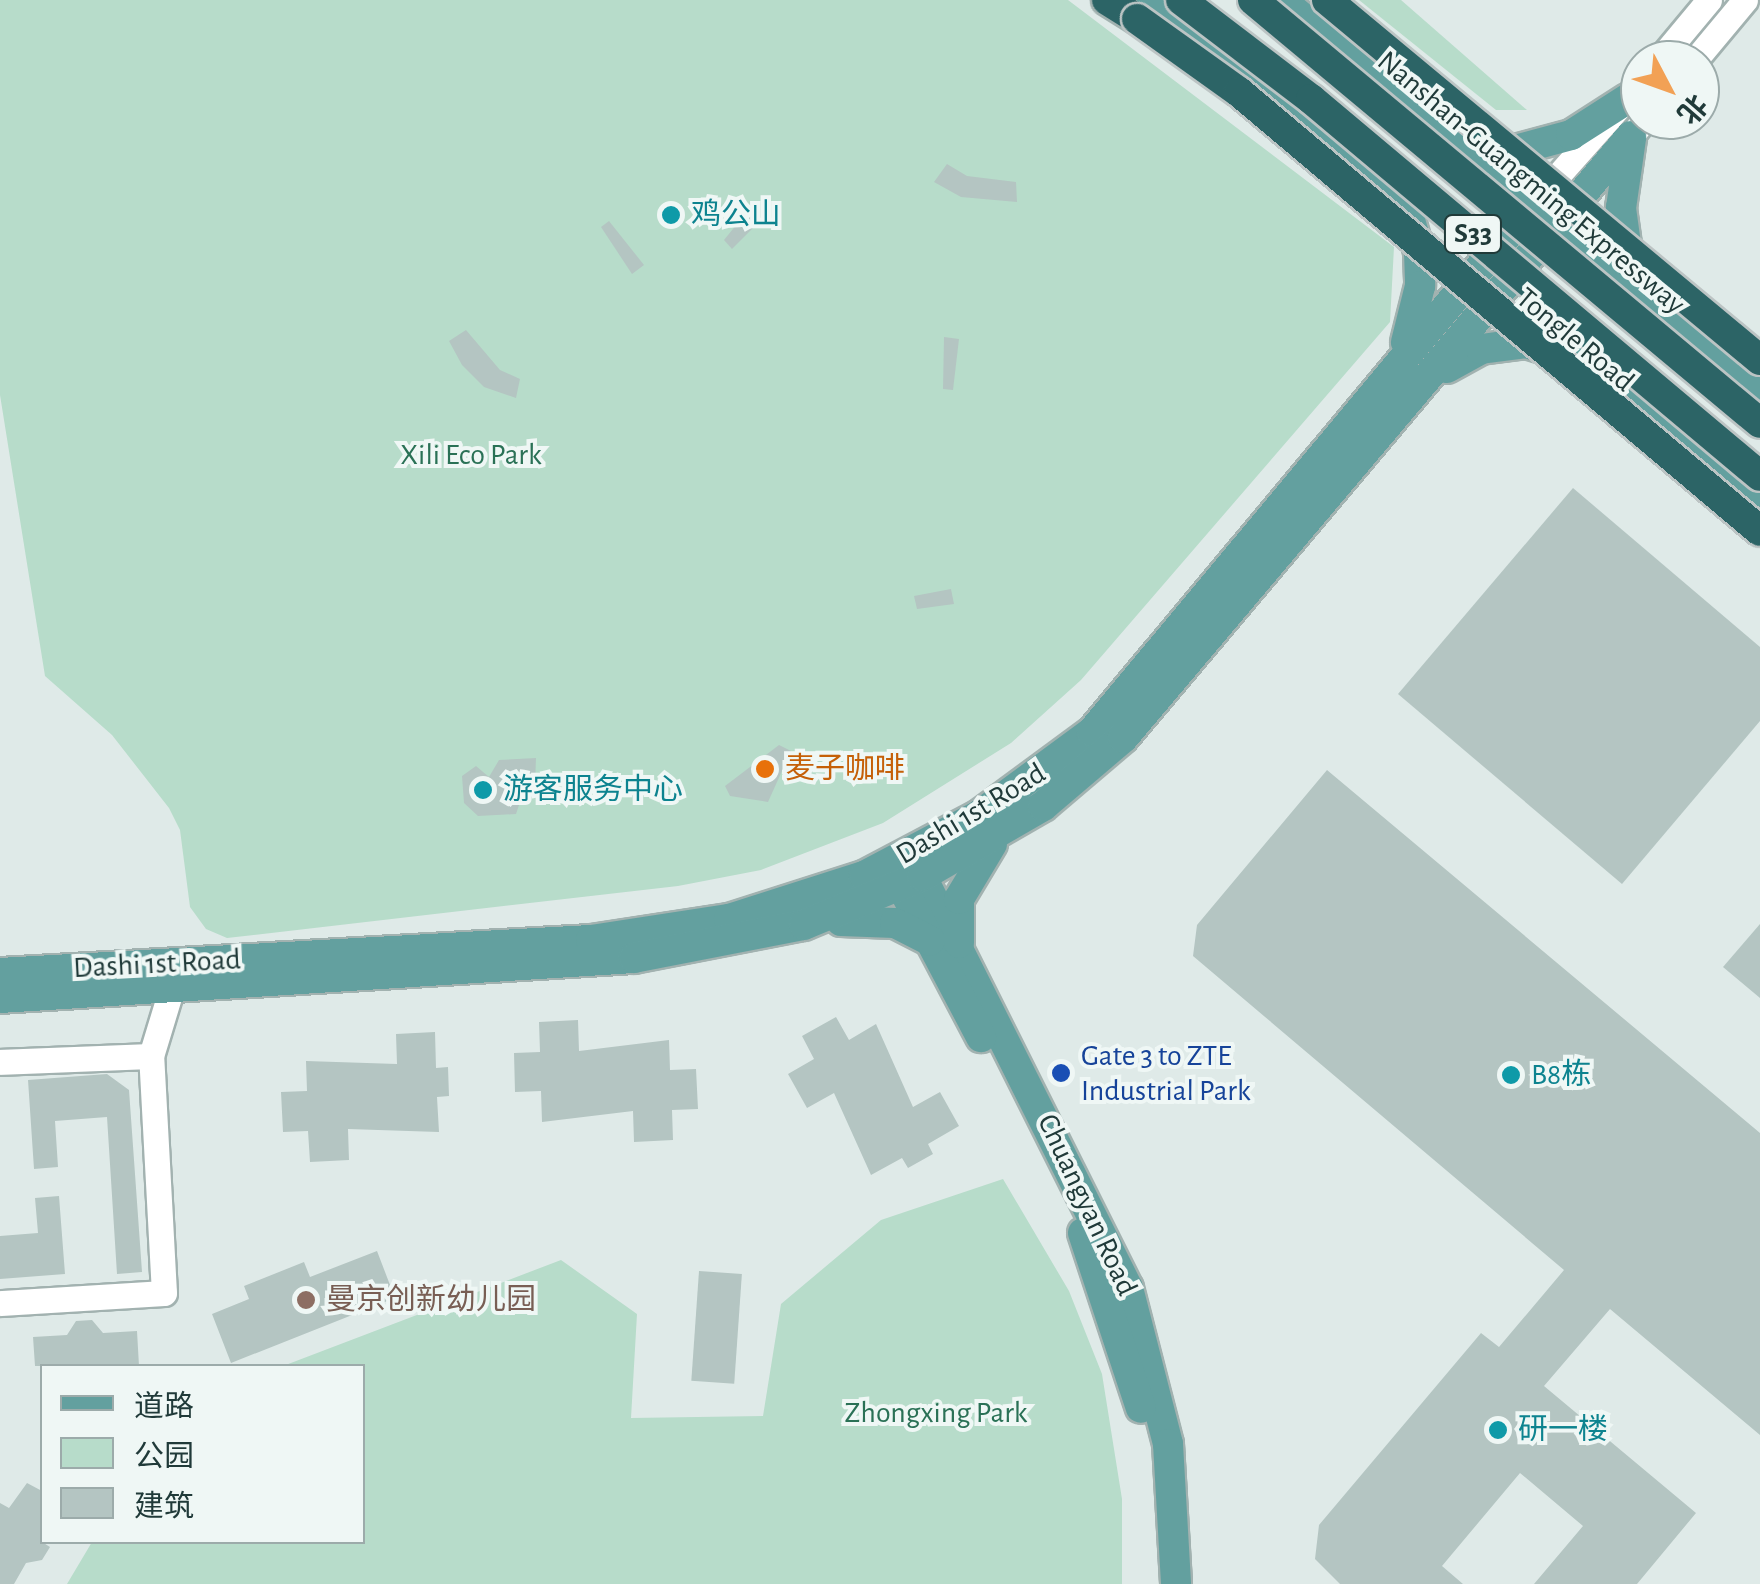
<!DOCTYPE html>
<html>
<head>
<meta charset="utf-8">
<style>
	body { margin:0 }
	#map { position:relative; width:1760px; height:1584px; overflow:hidden; background:#dfeae8; font-family:"Alegreya Sans","Noto Sans SC",sans-serif }
	div>[style] { position:absolute }
	[style*='--x'] { left:calc(var(--x)*1px); top:calc(var(--y)*1px); width:calc(var(--w)*1px); rotate:calc(var(--a)*1deg) }
	.green>* { inset:0; background:#b7dcca }
	.building>* { inset:0; background:#b4c5c2; transform-origin:0 0 }
	.roads { filter:drop-shadow(2px 0 #a2b2b0) drop-shadow(-2px 0 #a2b2b0) drop-shadow(0 2px #a2b2b0) drop-shadow(0 -2px #a2b2b0) }
	.minor>* { height:25px; margin:-12.5px; padding:0 12.5px; transform-origin:12.5px; border-radius:12.5px; background:#fff }
	.major>* { height:30px; margin:-15px; padding:0 15px; transform-origin:15px; border-radius:15px; background:#63a09f }
	.highway>* { height:30px; margin:-15px; padding:0 15px; transform-origin:15px; border-radius:15px; background:#2c6466 }
	.bridges { filter:drop-shadow(2px 0 #bcc4c4) drop-shadow(-2px 0 #bcc4c4) drop-shadow(0 2px #bcc4c4) drop-shadow(0 -2px #bcc4c4) }
	.highway-bridge>* { height:30px; margin:-15px; padding:0 15px; transform-origin:15px; border-radius:15px; background:#2c6466 }
	.dots>* { width:28px; height:28px; translate:-50% -50%; box-sizing:border-box; border:5px solid #eff7f5; border-radius:50% }
	span { translate:-50% -50%; white-space:nowrap; text-align:center; line-height:1.15; -webkit-text-stroke:8px #eff7f5; paint-order:stroke }
	.shield-label span { padding:2px 8px; background:#eff7f5; border:2px solid; border-radius:8px; -webkit-text-stroke-width:0 }
	.shield-label { font-size:28px; color:#203a39; font-weight:700 }
	.street-label { font-size:30px; color:#203a39 }
	.culture-label { font-size:30px; color:#0d838f }
	.left { translate:0 -50%; text-align:left }
	.park-label { font-size:30px; color:#2a7156 }
	.food-label { font-size:30px; color:#c56008 }
	.transit-label { font-size:30px; color:#164399 }
	.education-label { font-size:30px; color:#785e54 }
	.legend { position:absolute; left:40px; top:1364px; width:325px; height:180px; box-sizing:border-box; background:#eff7f5; border:2px solid #9cabaa; margin:0; padding:12px 18px; list-style:none; font-size:30px; color:#203a39 }
	.legend li { display:flex; align-items:center; gap:20px; height:50px }
	.legend b { width:50px; border:2px solid #9cabaa }
	.north { position:absolute; left:1620px; top:40px; width:100px; height:100px; box-sizing:border-box; background:#eff7f5; border:2px solid #9cabaa; border-radius:50%; rotate:131deg; font-size:28px; font-weight:700; line-height:40px; text-align:center; color:#203a39 }
	.north::after { content:''; display:block; margin:auto; width:35px; height:45px; background:#f2a155; clip-path:polygon(50% 0,100% 100%,50% 72%,0 100%) }
</style>
</head>
<body>
<div id="map">
	<div class="green">
		<i style="clip-path:polygon(0 0,1068px 0,1394px 247px,1390px 322px,1081px 680px,1011px 743px,883px 823px,761px 870px,678px 886px,227px 938px,206px 929px,190px 907px,180px 830px,169px 808px,112px 735px,45px 676px,0 395px)"></i>
		<i style="clip-path:polygon(1359px 0,1401px 0,1527px 110px,1496px 110px)"></i>
		<i style="clip-path:polygon(1003px 1179px,1069px 1291px,1102px 1374px,1122px 1499px,1122px 1584px,67px 1584px,92px 1542px,362px 1542px,362px 1366px,283px 1366px,561px 1260px,637px 1314px,631px 1418px,763px 1416px,781px 1304px,881px 1220px)"></i>
	</div>
	<div class="building">
		<i style="clip-path:polygon(947px 164px,967px 176px,1016px 182px,1017px 202px,961px 197px,934px 182px)"></i>
		<i style="clip-path:polygon(746px 213px,758px 223px,732px 249px,724px 240px)"></i>
		<i style="clip-path:polygon(609px 221px,644px 265px,632px 274px,601px 227px)"></i>
		<i style="clip-path:polygon(466px 330px,500px 370px,520px 379px,516px 398px,484px 387px,462px 365px,449px 341px)"></i>
		<i style="clip-path:polygon(944px 337px,959px 339px,953px 390px,943px 389px)"></i>
		<i style="clip-path:polygon(1573px 488px,1760px 647px,1760px 721px,1622px 884px,1398px 694px)"></i>
		<i style="clip-path:polygon(951px 589px,954px 604px,917px 609px,914px 596px)"></i>
		<i style="clip-path:polygon(779px 745px,791px 751px,768px 802px,730px 796px,725px 786px)"></i>
		<i style="clip-path:polygon(536px 758px,535px 784px,524px 790px,516px 814px,478px 816px,464px 803px,462px 776px,476px 766px,489px 777px,499px 760px)"></i>
		<i style="clip-path:polygon(1327px 770px,1760px 1133px,1760px 1435px,1610px 1309px,1544px 1386px,1696px 1513px,1637px 1584px,1534px 1584px,1583px 1526px,1520px 1473px,1442px 1566px,1463px 1584px,1340px 1584px,1315px 1559px,1319px 1525px,1481px 1333px,1499px 1347px,1564px 1270px,1193px 956px,1197px 925px)"></i>
		<i style="clip-path:polygon(1760px 924px,1760px 998px,1723px 967px)"></i>
		<i style="clip-path:polygon(836px 1017px,849px 1040px,876px 1024px,913px 1107px,940px 1092px,959px 1126px,928px 1144px,933px 1154px,908px 1168px,902px 1158px,871px 1175px,834px 1093px,807px 1108px,788px 1074px,814px 1059px,802px 1036px)"></i>
		<i style="clip-path:polygon(578px 1020px,579px 1051px,669px 1040px,670px 1070px,696px 1069px,698px 1109px,672px 1110px,673px 1140px,634px 1142px,633px 1111px,542px 1122px,541px 1091px,515px 1092px,514px 1053px,540px 1052px,539px 1022px)"></i>
		<i style="clip-path:polygon(435px 1032px,436px 1068px,448px 1067px,449px 1096px,437px 1097px,439px 1132px,348px 1129px,349px 1160px,310px 1162px,308px 1131px,283px 1132px,281px 1092px,307px 1091px,306px 1061px,397px 1064px,396px 1034px)"></i>
		<i style="clip-path:polygon(107px 1074px,129px 1090px,142px 1272px,117px 1274px,107px 1117px,55px 1121px,58px 1167px,34px 1169px,28px 1080px)"></i>
		<i style="clip-path:polygon(59px 1196px,65px 1274px,0 1279px,0 1236px,38px 1233px,35px 1198px)"></i>
		<i style="clip-path:polygon(377px 1251px,395px 1298px,231px 1363px,212px 1314px,249px 1299px,244px 1286px,304px 1262px,310px 1277px)"></i>
		<i style="left:699px;top:1271px;width:43px;height:110px;rotate:4deg"></i>
		<i style="clip-path:polygon(92px 1320px,103px 1333px,137px 1331px,139px 1366px,35px 1366px,33px 1337px,67px 1335px,76px 1321px)"></i>
		<i style="clip-path:polygon(27px 1483px,42px 1491px,42px 1542px,50px 1547px,42px 1560px,26px 1563px,14px 1584px,0 1584px,0 1503px,9px 1508px)"></i>
	</div>
	<div class="roads">
		<div class="minor">
			<i style="--x:1659;--y:60;--w:78;--a:-50.2"></i>
			<i style="--x:1695;--y:60;--w:78;--a:-50.2"></i>
			<i style="--x:1631;--y:136;--w:21;--a:-51"></i>
			<i style="--x:1537;--y:199;--w:155;--a:-48.4"></i>
			<i style="--x:0;--y:1062;--w:151;--a:-2.3"></i>
			<i style="--x:0;--y:1303;--w:164;--a:-3.5"></i>
			<i style="--x:164;--y:1293;--w:237;--a:-93.1"></i>
			<i style="--x:151;--y:1056;--w:69;--a:-73.1"></i>
		</div>
		<div class="major">
			<i style="--x:1152;--y:0;--w:302;--a:37.7"></i>
			<i style="--x:1281;--y:0;--w:622;--a:39.65"></i>
			<i style="--x:1487;--y:148;--w:32;--a:2"></i>
			<i style="--x:1519;--y:149;--w:54;--a:-15.1"></i>
			<i style="--x:1571;--y:135;--w:67;--a:-32.7"></i>
			<i style="--x:1403;--y:195;--w:59;--a:74.3"></i>
			<i style="--x:1419;--y:252;--w:34;--a:88"></i>
			<i style="--x:1420;--y:286;--w:58;--a:104"></i>
			<i style="--x:1629;--y:266;--w:59;--a:-97.9"></i>
			<i style="--x:1621;--y:208;--w:70;--a:-81.8"></i>
			<i style="--x:1606;--y:366;--w:202;--a:40.4"></i>
			<i style="--x:1447;--y:368;--w:39;--a:-29"></i>
			<i style="--x:1481;--y:349;--w:45;--a:-7.6"></i>
			<i style="--x:1526;--y:343;--w:87;--a:17.4"></i>
			<i style="--x:913;--y:859;--w:480;--a:63.4"></i>
			<i style="--x:1128;--y:1288;--w:161;--a:75.6"></i>
			<i style="--x:1168;--y:1444;--w:140;--a:86.7"></i>
			<i style="--x:893;--y:870;--w:189;--a:62.2"></i>
			<i style="--x:841;--y:921;--w:54;--a:2.1"></i>
			<i style="--x:895;--y:923;--w:39;--a:27"></i>
			<i style="--x:959;--y:943;--w:44;--a:-90"></i>
			<i style="--x:959;--y:899;--w:64;--a:-59"></i>
			<i style="--x:0;--y:973;--w:592;--a:-3.2"></i>
			<i style="--x:591;--y:940;--w:140;--a:-8.7"></i>
			<i style="--x:729;--y:919;--w:142;--a:-17.7"></i>
			<i style="--x:864;--y:876;--w:129;--a:-27.8"></i>
			<i style="--x:978;--y:816;--w:142;--a:-36.4"></i>
			<i style="--x:1092;--y:732;--w:687;--a:-50.14"></i>
			<i style="--x:0;--y:998;--w:635;--a:-3.61"></i>
			<i style="--x:634;--y:958;--w:173;--a:-11"></i>
			<i style="--x:804;--y:925;--w:128;--a:-22.6"></i>
			<i style="--x:922;--y:876;--w:140;--a:-30"></i>
			<i style="--x:1043;--y:806;--w:105;--a:-40.4"></i>
			<i style="--x:1123;--y:738;--w:788;--a:-49.84"></i>
			<i style="--x:1083;--y:1233;--w:184;--a:71.7"></i>
		</div>
		<div class="highway">
			<i style="--x:1107;--y:0;--w:36;--a:32"></i>
		</div>
	</div>
	<div class="bridges">
		<div class="highway-bridge">
			<i style="--x:1181;--y:0;--w:163;--a:37.3"></i>
			<i style="--x:1311;--y:99;--w:586;--a:40.02"></i>
			<i style="--x:1253;--y:0;--w:660;--a:39.84"></i>
			<i style="--x:1327;--y:0;--w:563;--a:39.74"></i>
			<i style="--x:1137;--y:19;--w:125;--a:35.6"></i>
			<i style="--x:1239;--y:92;--w:681;--a:40.12"></i>
		</div>
	</div>
	<div class="dots">
		<i style="left:671px;top:215px;background:#0f9aa8"></i>
		<i style="left:765px;top:769px;background:#e8710a"></i>
		<i style="left:483px;top:790px;background:#0f9aa8"></i>
		<i style="left:1061px;top:1073px;background:#1a4fb4"></i>
		<i style="left:1511px;top:1075px;background:#0f9aa8"></i>
		<i style="left:306px;top:1300px;background:#8d6e63"></i>
		<i style="left:1498px;top:1430px;background:#0f9aa8"></i>
	</div>
	<div class="shield-label">
		<span style="left:1473px;top:234px">S33</span>
	</div>
	<div class="street-label">
		<span style="left:1531px;top:183px;rotate:40deg">Nanshan-Guangming Expressway</span>
		<span style="left:1575px;top:340px;rotate:40deg">Tongle Road</span>
		<span style="left:971px;top:814px;rotate:-31deg">Dashi 1st Road</span>
		<span style="left:157px;top:964px;rotate:-3deg">Dashi 1st Road</span>
		<span style="left:1087px;top:1205px;rotate:65deg">Chuangyan Road</span>
	</div>
	<div class="culture-label">
		<span class="left" style="left:691px;top:215px">鸡公山</span>
		<span class="left" style="left:503px;top:790px">游客服务中心</span>
		<span class="left" style="left:1531px;top:1075px">B8栋</span>
		<span class="left" style="left:1518px;top:1430px">研一楼</span>
	</div>
	<div class="park-label">
		<span style="left:471px;top:455px">Xili Eco Park</span>
		<span style="left:936px;top:1413px">Zhongxing Park</span>
	</div>
	<div class="food-label">
		<span class="left" style="left:785px;top:769px">麦子咖啡</span>
	</div>
	<div class="transit-label">
		<span class="left" style="left:1081px;top:1073px">Gate 3 to ZTE<br>Industrial Park</span>
	</div>
	<div class="education-label">
		<span class="left" style="left:326px;top:1300px">曼京创新幼儿园</span>
	</div>
	<ul class="legend">
	<li><b style="height:12px;background:#63a09f"></b>道路</li>
	<li><b style="height:28px;background:#b7dcca"></b>公园</li>
	<li><b style="height:28px;background:#b4c5c2"></b>建筑</li>
	</ul>
	<div class="north">北</div>
</div>
</body>
</html>
